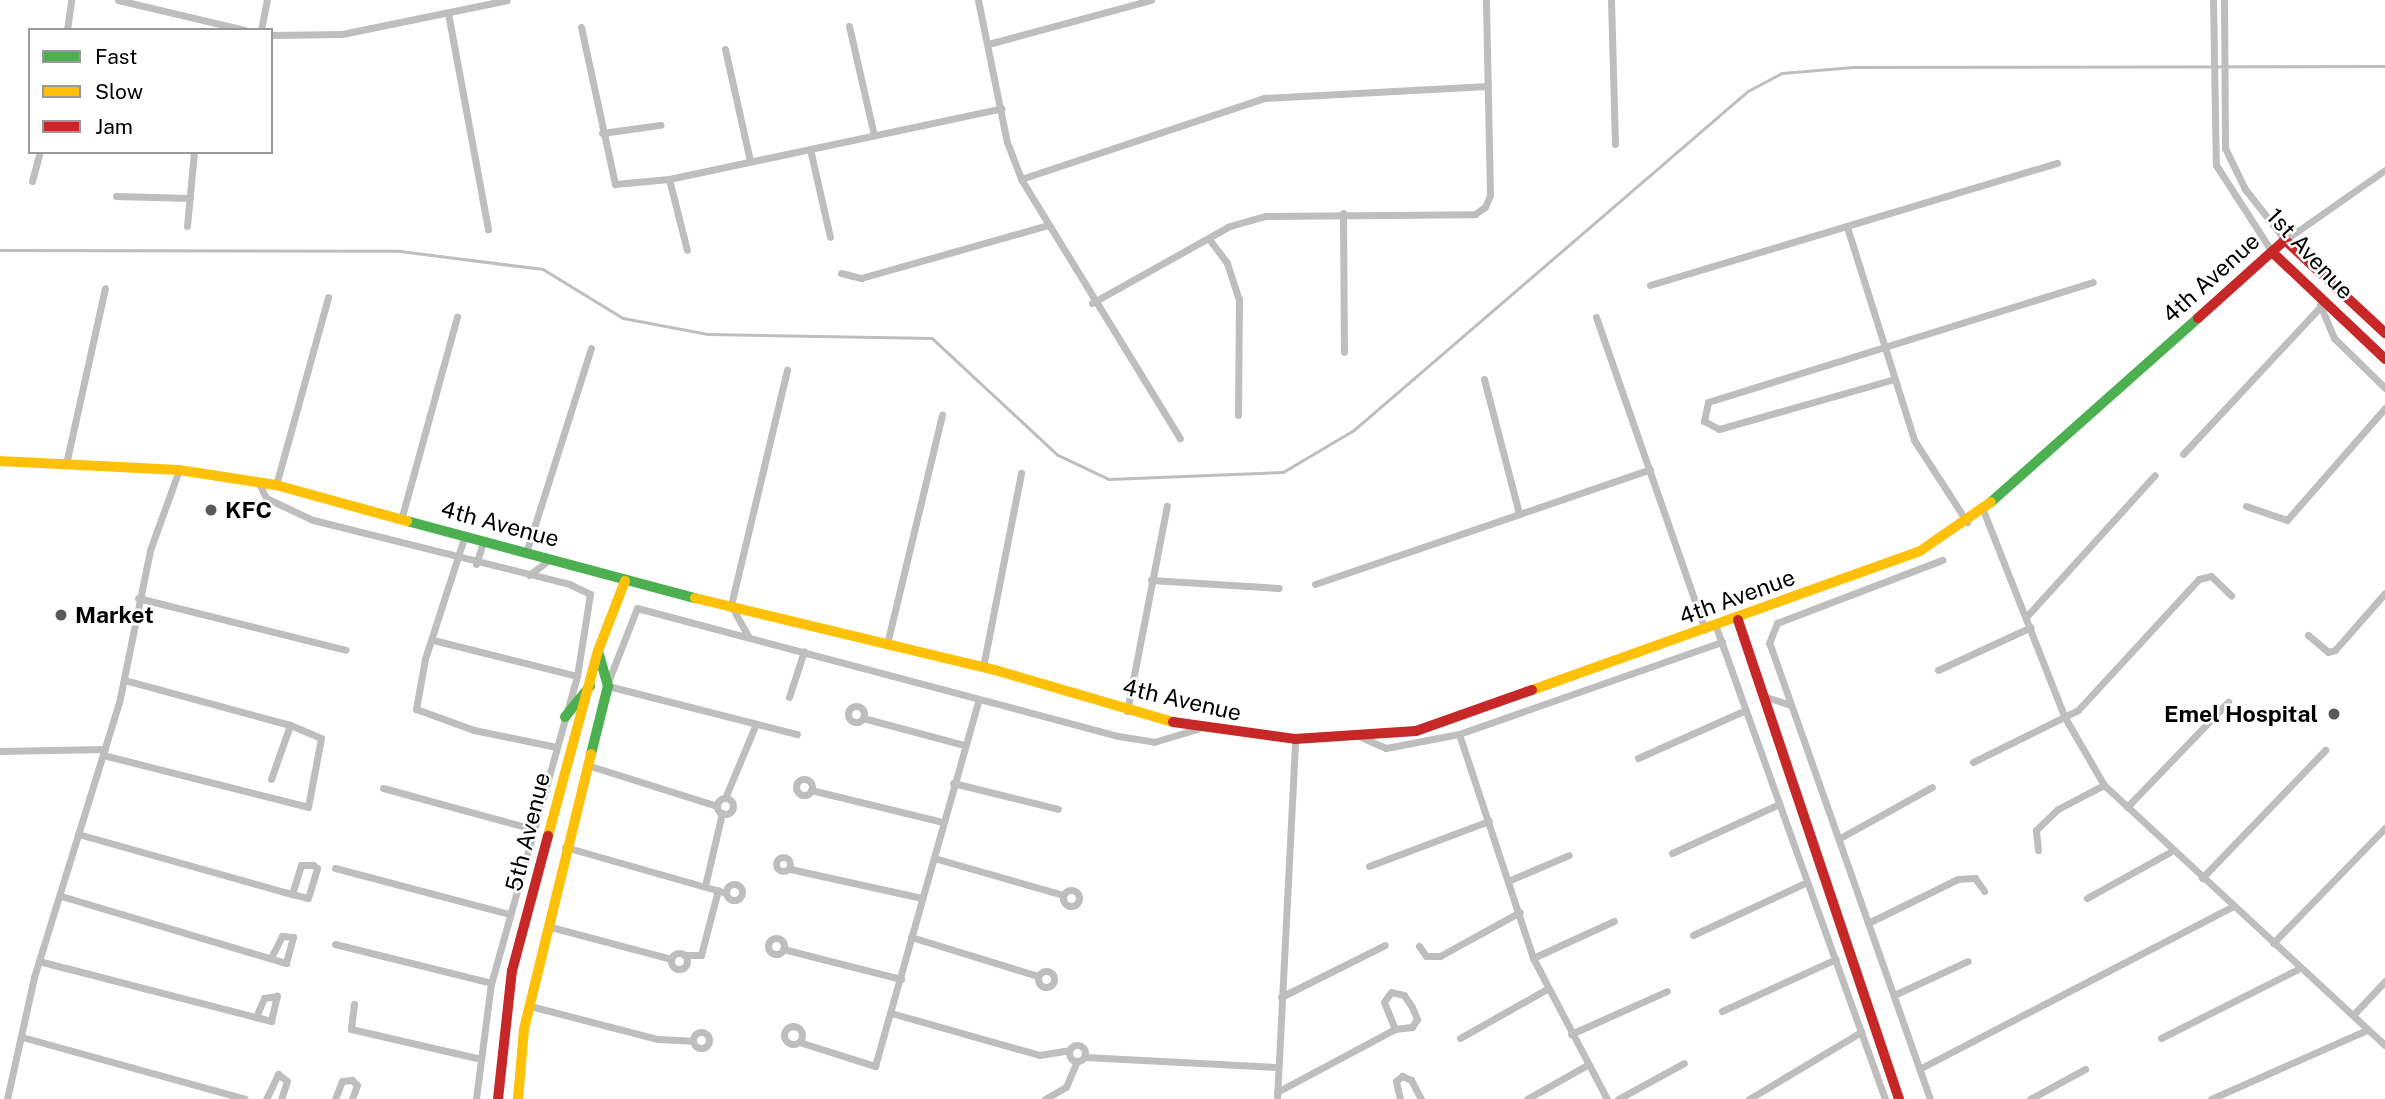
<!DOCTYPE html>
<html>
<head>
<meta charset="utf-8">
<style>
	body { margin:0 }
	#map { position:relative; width:2385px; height:1099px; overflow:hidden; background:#fff; font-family:"Public Sans",sans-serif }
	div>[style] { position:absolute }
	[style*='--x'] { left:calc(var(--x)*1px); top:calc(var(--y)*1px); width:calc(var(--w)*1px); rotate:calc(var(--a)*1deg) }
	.stream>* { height:2.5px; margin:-1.25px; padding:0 1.25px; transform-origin:1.25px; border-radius:1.25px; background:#bebebe }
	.street>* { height:7px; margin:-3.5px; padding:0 3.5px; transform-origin:3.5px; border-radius:3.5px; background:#bebebe }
	.street>.ring { margin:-3.5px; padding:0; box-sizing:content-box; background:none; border:7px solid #bebebe; border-radius:50% }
	.fast>* { height:10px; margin:-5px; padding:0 5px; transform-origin:5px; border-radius:5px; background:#4caf50 }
	.slow>* { height:10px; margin:-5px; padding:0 5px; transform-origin:5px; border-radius:5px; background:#ffc107 }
	.jam>* { height:10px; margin:-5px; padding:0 5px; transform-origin:5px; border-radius:5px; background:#c62828 }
	.dots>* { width:19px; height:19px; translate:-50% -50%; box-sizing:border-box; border:4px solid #fff; border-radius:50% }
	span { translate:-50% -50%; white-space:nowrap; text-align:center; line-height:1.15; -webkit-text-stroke:5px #fff; paint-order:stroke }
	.street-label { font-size:23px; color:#000 }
	.poi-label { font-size:23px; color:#000; font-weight:700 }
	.left { translate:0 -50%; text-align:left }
	.right { translate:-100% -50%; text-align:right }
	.legend { position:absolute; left:28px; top:28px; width:245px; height:126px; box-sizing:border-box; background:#fff; border:2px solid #999; margin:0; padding:9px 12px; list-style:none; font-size:21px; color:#000 }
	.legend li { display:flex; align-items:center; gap:14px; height:35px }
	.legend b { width:35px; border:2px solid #999 }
</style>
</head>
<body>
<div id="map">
	<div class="stream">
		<i style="--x:0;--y:250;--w:400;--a:0.1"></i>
		<i style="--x:400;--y:251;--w:144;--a:7.2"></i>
		<i style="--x:543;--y:269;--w:94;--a:31.5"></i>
		<i style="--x:623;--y:318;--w:86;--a:10.7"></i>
		<i style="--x:708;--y:334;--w:224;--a:1"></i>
		<i style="--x:932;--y:338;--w:172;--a:42.9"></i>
		<i style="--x:1058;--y:455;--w:56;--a:25.2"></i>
		<i style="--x:1109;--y:479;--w:174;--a:-2.3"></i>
		<i style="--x:1283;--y:472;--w:82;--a:-30.6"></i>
		<i style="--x:1354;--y:430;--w:520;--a:-40.71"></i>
		<i style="--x:1748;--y:91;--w:38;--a:-28"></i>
		<i style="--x:1782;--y:73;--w:71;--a:-4.8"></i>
		<i style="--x:1853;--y:67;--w:532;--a:-0.11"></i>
	</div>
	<div class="street">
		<i style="--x:118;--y:0;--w:130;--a:13.3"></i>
		<i style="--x:978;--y:0;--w:145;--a:78.5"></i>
		<i style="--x:1007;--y:142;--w:40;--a:69"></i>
		<i style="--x:1021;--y:179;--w:304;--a:58.5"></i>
		<i style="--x:1611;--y:0;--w:144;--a:88.4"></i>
		<i style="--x:2213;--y:0;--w:165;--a:89"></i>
		<i style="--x:2216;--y:165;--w:103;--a:57.2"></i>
		<i style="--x:2224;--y:0;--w:148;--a:89.6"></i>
		<i style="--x:2225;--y:148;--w:46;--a:64"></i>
		<i style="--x:2245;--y:189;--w:65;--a:51.9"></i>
		<i style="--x:2285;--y:240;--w:122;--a:-35"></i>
		<i style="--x:448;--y:13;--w:220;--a:79.5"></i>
		<i style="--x:849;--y:26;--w:112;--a:77.1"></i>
		<i style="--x:581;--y:27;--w:161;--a:77.8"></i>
		<i style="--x:615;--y:184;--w:54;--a:-5.3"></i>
		<i style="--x:669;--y:179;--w:340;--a:-12"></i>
		<i style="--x:67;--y:30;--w:30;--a:-82"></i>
		<i style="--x:261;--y:30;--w:31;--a:-79"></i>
		<i style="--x:271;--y:35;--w:71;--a:-0.8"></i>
		<i style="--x:342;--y:34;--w:168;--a:-11.6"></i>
		<i style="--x:988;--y:44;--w:169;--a:-15.1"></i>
		<i style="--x:725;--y:49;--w:115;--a:77.4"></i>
		<i style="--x:602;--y:133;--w:59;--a:-7.9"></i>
		<i style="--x:810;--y:149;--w:90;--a:77.2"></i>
		<i style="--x:669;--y:179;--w:73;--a:75.8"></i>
		<i style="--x:1021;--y:179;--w:256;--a:-18.4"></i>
		<i style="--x:1264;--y:98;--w:224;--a:-3.1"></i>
		<i style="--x:32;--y:181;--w:30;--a:-75"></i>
		<i style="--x:116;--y:196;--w:74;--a:1.5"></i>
		<i style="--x:1343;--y:213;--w:139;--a:89.6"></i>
		<i style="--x:187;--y:226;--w:74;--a:-84.6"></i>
		<i style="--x:1847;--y:227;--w:223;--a:72.5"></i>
		<i style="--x:1914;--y:440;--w:98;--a:57.1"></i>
		<i style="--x:1209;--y:239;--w:30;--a:53"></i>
		<i style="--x:1227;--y:263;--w:38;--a:72"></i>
		<i style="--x:1239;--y:299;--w:116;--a:90.5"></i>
		<i style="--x:841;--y:273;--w:21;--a:14"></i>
		<i style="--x:861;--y:278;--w:194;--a:-15.8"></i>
		<i style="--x:1650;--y:285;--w:425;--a:-16.7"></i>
		<i style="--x:1092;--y:303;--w:158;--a:-29.2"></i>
		<i style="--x:1230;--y:226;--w:37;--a:-16"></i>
		<i style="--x:1266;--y:216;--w:209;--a:-0.5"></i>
		<i style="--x:1475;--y:214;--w:12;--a:-35"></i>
		<i style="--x:1485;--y:207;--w:13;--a:-67"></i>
		<i style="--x:1490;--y:195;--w:195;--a:-91.2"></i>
		<i style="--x:2320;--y:305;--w:36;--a:67"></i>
		<i style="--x:2334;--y:338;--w:71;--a:44.4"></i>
		<i style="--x:1596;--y:317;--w:331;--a:70.8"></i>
		<i style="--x:1484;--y:379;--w:138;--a:75.4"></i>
		<i style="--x:1891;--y:380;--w:179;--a:164.1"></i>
		<i style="--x:1719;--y:429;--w:17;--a:-152"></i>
		<i style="--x:1704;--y:421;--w:19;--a:-78"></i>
		<i style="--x:1708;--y:402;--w:403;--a:-17.3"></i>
		<i style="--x:2183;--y:454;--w:201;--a:-47"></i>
		<i style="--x:66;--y:464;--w:180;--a:-77.5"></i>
		<i style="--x:258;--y:481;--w:19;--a:65"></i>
		<i style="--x:266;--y:498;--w:52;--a:25.1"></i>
		<i style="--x:313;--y:520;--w:264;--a:14"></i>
		<i style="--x:569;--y:584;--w:23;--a:25"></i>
		<i style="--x:590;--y:594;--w:83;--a:99"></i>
		<i style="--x:577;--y:676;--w:319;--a:105.6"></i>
		<i style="--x:491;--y:983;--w:117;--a:97.4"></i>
		<i style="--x:276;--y:485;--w:195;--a:-74.5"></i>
		<i style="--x:2246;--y:506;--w:43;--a:18.9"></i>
		<i style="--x:2287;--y:520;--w:149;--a:-48.8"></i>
		<i style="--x:1983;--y:510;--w:221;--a:68.5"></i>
		<i style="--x:2064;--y:716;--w:80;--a:59.9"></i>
		<i style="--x:2104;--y:785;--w:383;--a:42.8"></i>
		<i style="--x:401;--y:520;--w:211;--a:-74.6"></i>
		<i style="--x:464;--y:538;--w:127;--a:107.9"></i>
		<i style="--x:425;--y:659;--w:51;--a:100.2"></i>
		<i style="--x:416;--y:709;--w:62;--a:19.9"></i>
		<i style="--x:474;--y:730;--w:84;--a:11.7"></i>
		<i style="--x:526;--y:553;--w:215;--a:-72.4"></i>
		<i style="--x:476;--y:564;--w:23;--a:-72"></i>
		<i style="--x:529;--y:575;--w:25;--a:-37"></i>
		<i style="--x:1151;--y:580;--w:128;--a:3.6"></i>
		<i style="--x:1315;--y:584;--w:354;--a:-18.9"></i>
		<i style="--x:138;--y:598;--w:214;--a:14"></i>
		<i style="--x:2027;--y:616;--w:190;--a:-47.8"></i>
		<i style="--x:1716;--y:627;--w:501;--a:70.3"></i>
		<i style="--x:2308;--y:635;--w:26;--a:40"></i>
		<i style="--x:2328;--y:652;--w:7;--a:-16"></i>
		<i style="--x:2335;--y:650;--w:76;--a:-48.7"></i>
		<i style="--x:748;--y:636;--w:35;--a:-119"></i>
		<i style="--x:731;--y:605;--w:242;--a:-76.6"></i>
		<i style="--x:433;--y:640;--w:148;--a:14"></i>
		<i style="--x:887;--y:644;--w:236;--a:-76.5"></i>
		<i style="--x:983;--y:667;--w:198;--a:-78.9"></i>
		<i style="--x:1938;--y:670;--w:102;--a:-24.8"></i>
		<i style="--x:608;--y:682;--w:79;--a:-68.6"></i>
		<i style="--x:637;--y:608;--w:498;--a:14.9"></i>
		<i style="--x:1118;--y:736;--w:36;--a:9"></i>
		<i style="--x:1154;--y:742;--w:45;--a:-16.8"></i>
		<i style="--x:608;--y:686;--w:195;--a:14.3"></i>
		<i style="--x:1763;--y:696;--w:28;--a:18"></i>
		<i style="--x:789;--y:697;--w:48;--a:-71.9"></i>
		<i class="ring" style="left:848px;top:706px;width:9px;height:9px"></i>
		<i style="--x:1127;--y:711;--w:209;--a:-79"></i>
		<i style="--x:863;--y:718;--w:105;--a:15"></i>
		<i style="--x:1459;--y:734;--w:236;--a:71.7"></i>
		<i style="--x:1533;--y:958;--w:159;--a:62.3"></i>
		<i style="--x:1361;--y:737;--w:27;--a:24"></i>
		<i style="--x:1386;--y:748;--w:74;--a:-10.9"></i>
		<i style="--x:1459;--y:734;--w:279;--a:-19.3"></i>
		<i style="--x:0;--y:751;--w:105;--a:-1.1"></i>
		<i style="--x:103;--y:755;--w:211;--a:14.2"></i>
		<i style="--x:308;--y:807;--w:70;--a:-79.3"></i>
		<i style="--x:321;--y:738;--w:34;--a:-157"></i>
		<i style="--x:290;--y:725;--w:172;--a:-164.8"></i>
		<i style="--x:1638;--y:758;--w:118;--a:-24"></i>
		<i style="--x:1973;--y:762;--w:117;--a:-26.3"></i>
		<i style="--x:2078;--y:710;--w:178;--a:-47.3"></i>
		<i style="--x:2199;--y:579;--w:12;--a:-14"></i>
		<i style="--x:2211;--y:576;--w:28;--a:44"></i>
		<i style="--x:587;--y:765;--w:136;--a:17.5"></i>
		<i style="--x:271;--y:779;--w:57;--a:-70.6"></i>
		<i class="ring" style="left:796px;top:779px;width:9px;height:9px"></i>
		<i style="--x:953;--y:783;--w:108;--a:13.9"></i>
		<i style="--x:383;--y:788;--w:156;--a:15.3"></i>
		<i style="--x:811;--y:790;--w:135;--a:13.7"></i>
		<i style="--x:725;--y:798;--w:80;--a:-67.3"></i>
		<i class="ring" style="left:717px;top:798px;width:9px;height:9px"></i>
		<i style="--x:2127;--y:807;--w:146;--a:-46.1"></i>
		<i style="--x:78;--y:834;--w:222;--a:15.7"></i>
		<i style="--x:292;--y:894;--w:16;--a:14"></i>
		<i style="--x:308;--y:898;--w:31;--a:-73"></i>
		<i style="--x:317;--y:868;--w:5;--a:-143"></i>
		<i style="--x:313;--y:865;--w:12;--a:180"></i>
		<i style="--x:301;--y:865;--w:30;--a:107"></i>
		<i style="--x:1840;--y:838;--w:105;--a:-29"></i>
		<i style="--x:565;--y:847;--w:167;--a:15.9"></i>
		<i style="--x:2038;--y:850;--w:20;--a:-96"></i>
		<i style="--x:2036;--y:830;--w:30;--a:-44"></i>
		<i style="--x:2058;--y:809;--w:52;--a:-27.6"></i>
		<i style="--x:1672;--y:853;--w:118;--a:-24.6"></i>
		<i class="ring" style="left:776px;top:857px;width:7px;height:7px"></i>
		<i style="--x:934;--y:858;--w:134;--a:16"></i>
		<i style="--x:1369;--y:866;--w:128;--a:-20.6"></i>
		<i style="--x:335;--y:868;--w:180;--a:14.8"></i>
		<i style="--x:790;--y:869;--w:135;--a:12.4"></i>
		<i style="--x:2202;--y:878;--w:178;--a:-46.1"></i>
		<i style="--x:1508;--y:881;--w:66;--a:-23.1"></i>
		<i class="ring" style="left:726px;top:884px;width:9px;height:9px"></i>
		<i style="--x:705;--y:886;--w:75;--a:-76.9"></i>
		<i class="ring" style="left:1063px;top:890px;width:9px;height:9px"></i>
		<i style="--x:61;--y:896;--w:235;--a:16.6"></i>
		<i style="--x:286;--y:963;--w:27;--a:-75"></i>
		<i style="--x:293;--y:937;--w:11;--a:-175"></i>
		<i style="--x:282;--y:936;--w:25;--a:117"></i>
		<i style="--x:2087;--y:898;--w:95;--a:-29"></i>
		<i style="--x:1868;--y:923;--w:100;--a:-26.1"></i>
		<i style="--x:1958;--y:879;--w:17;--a:-3"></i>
		<i style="--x:1975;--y:878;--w:16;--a:55"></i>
		<i style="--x:547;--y:926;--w:128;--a:14.9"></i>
		<i style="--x:1693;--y:935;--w:126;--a:-24.9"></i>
		<i style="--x:911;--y:937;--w:133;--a:17.1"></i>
		<i class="ring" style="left:768px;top:938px;width:9px;height:9px"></i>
		<i style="--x:2273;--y:943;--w:161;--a:-45.8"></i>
		<i style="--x:335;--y:944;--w:161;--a:14"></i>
		<i style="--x:1419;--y:946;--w:12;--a:55"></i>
		<i style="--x:1426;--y:956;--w:14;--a:0"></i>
		<i style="--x:1440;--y:956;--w:91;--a:-28.8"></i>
		<i style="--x:783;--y:949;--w:122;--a:14.3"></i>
		<i class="ring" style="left:671px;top:953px;width:9px;height:9px"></i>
		<i style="--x:684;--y:955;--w:17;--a:0"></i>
		<i style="--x:701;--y:955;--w:67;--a:-75.3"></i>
		<i style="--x:1533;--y:958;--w:89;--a:-24.6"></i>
		<i style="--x:39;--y:961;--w:28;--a:15"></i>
		<i style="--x:66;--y:968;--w:196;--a:14.5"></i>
		<i style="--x:256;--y:1017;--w:16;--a:15"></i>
		<i style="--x:271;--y:1021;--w:26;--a:-77"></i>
		<i style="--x:277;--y:996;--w:13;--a:171"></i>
		<i style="--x:264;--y:998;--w:21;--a:113"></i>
		<i class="ring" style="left:1038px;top:971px;width:9px;height:9px"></i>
		<i style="--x:1894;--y:995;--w:81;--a:-24.7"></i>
		<i style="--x:1281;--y:997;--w:116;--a:-26.6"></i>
		<i style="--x:354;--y:1004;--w:25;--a:97"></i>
		<i style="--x:351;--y:1029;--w:129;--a:13"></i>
		<i style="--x:530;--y:1006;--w:132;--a:14.5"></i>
		<i style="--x:658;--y:1039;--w:35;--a:3"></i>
		<i style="--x:1722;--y:1011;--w:125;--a:-24.5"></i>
		<i style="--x:891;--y:1013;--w:154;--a:15.8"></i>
		<i style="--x:1039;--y:1055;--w:30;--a:-9"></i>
		<i style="--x:2353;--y:1015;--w:47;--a:-46.7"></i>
		<i class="ring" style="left:784px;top:1026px;width:11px;height:11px"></i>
		<i class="ring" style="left:693px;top:1032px;width:9px;height:9px"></i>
		<i style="--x:1571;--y:1034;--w:105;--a:-24.1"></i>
		<i style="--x:22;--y:1037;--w:231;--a:15.5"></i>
		<i style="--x:1460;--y:1038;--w:100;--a:-29.4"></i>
		<i style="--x:2161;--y:1038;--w:156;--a:-26.7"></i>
		<i style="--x:799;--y:1042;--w:80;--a:17.5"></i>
		<i style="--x:875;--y:1066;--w:381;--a:-74.2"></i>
		<i class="ring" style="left:1069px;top:1045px;width:9px;height:9px"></i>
		<i style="--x:1085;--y:1057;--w:192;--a:3"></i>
		<i style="--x:1919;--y:1069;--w:354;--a:-27.4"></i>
		<i style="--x:1277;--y:1092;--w:134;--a:-28.1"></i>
		<i style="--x:1395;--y:1029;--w:17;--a:-7"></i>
		<i style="--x:1412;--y:1027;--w:9;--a:-58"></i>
		<i style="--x:1417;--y:1019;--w:13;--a:-113"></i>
		<i style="--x:1412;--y:1007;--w:14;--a:-124"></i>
		<i style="--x:1404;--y:995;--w:13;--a:-167"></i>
		<i style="--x:1391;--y:992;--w:12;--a:125"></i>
		<i style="--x:1384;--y:1002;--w:29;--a:68"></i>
		<i style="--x:7;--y:1099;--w:125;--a:-77.5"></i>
		<i style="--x:34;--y:977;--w:287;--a:-72.8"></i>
		<i style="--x:119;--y:703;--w:156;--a:-78.5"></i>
		<i style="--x:150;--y:550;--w:85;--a:-70.1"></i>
		<i style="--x:266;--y:1099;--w:28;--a:-64"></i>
		<i style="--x:278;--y:1074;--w:11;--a:38"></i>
		<i style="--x:287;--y:1081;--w:19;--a:108"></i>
		<i style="--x:335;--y:1099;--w:19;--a:-69"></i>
		<i style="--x:342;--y:1081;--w:10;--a:-6"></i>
		<i style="--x:352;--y:1080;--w:7;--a:45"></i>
		<i style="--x:357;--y:1085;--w:15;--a:110"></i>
		<i style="--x:1045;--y:1099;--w:24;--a:-30"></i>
		<i style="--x:1066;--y:1087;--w:28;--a:-67"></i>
		<i style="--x:1277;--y:1099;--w:360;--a:-87.1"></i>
		<i style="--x:1400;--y:1099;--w:18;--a:-103"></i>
		<i style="--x:1396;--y:1081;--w:8;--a:-40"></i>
		<i style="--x:1402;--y:1076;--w:10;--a:24"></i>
		<i style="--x:1411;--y:1080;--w:21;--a:62"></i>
		<i style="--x:1527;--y:1099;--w:69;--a:-29.5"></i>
		<i style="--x:1618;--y:1099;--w:75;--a:-28.6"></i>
		<i style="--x:1749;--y:1099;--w:131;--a:-30.9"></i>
		<i style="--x:1930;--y:1099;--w:484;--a:-109.4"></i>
		<i style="--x:1769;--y:643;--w:22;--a:-68"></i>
		<i style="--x:1777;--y:623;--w:177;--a:-20.9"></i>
		<i style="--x:2030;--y:1099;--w:63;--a:-28.6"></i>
		<i style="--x:2211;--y:1099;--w:171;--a:-23.9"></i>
	</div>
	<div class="fast">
		<i style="--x:1991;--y:502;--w:277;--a:-41.6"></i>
		<i style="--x:407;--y:521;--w:298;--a:15"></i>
		<i style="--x:565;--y:717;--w:40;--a:-51"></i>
		<i style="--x:591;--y:754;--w:70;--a:-76"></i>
		<i style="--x:608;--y:686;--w:35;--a:-106"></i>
	</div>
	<div class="slow">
		<i style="--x:0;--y:461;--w:179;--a:2.9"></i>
		<i style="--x:179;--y:470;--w:98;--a:8.8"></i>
		<i style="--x:276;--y:485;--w:136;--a:15.4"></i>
		<i style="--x:695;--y:598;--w:309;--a:13.5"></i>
		<i style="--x:995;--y:670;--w:185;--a:16.3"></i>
		<i style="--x:1532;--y:690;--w:412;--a:-19.7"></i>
		<i style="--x:1920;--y:551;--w:86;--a:-34.6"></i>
		<i style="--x:548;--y:836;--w:192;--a:-74.9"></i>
		<i style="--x:598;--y:651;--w:75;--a:-68.9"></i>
		<i style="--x:518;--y:1099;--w:70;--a:-85.1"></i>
		<i style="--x:524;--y:1029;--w:283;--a:-76.3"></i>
	</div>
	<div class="jam">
		<i style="--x:2272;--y:252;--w:156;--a:43.4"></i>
		<i style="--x:2198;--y:318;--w:117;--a:-41.9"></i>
		<i style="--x:2285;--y:240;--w:137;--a:42.9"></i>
		<i style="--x:1738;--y:620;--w:505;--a:71.42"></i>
		<i style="--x:1173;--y:722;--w:123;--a:7.9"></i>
		<i style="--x:1295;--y:739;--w:121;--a:-3.8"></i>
		<i style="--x:1416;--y:731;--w:123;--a:-19.5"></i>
		<i style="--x:498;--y:1099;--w:129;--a:-83.8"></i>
		<i style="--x:512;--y:971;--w:140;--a:-75.1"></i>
	</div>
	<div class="dots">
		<i style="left:211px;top:510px;background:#595959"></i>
		<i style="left:61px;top:615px;background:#595959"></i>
		<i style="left:2334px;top:714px;background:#595959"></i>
	</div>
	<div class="street-label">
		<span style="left:2310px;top:254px;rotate:47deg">1st Avenue</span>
		<span style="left:2211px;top:278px;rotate:-42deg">4th Avenue</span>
		<span style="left:500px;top:524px;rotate:15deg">4th Avenue</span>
		<span style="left:1737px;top:597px;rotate:-20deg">4th Avenue</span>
		<span style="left:1182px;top:700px;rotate:13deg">4th Avenue</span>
		<span style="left:528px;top:832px;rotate:-76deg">5th Avenue</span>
	</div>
	<div class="poi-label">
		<span class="left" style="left:225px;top:510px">KFC</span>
		<span class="left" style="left:75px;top:615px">Market</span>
		<span class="right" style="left:2318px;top:714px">Emel Hospital</span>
	</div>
	<ul class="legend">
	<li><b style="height:9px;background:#4caf50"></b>Fast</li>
	<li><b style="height:9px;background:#ffc107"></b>Slow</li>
	<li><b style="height:9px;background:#c62828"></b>Jam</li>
	</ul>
</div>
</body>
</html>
